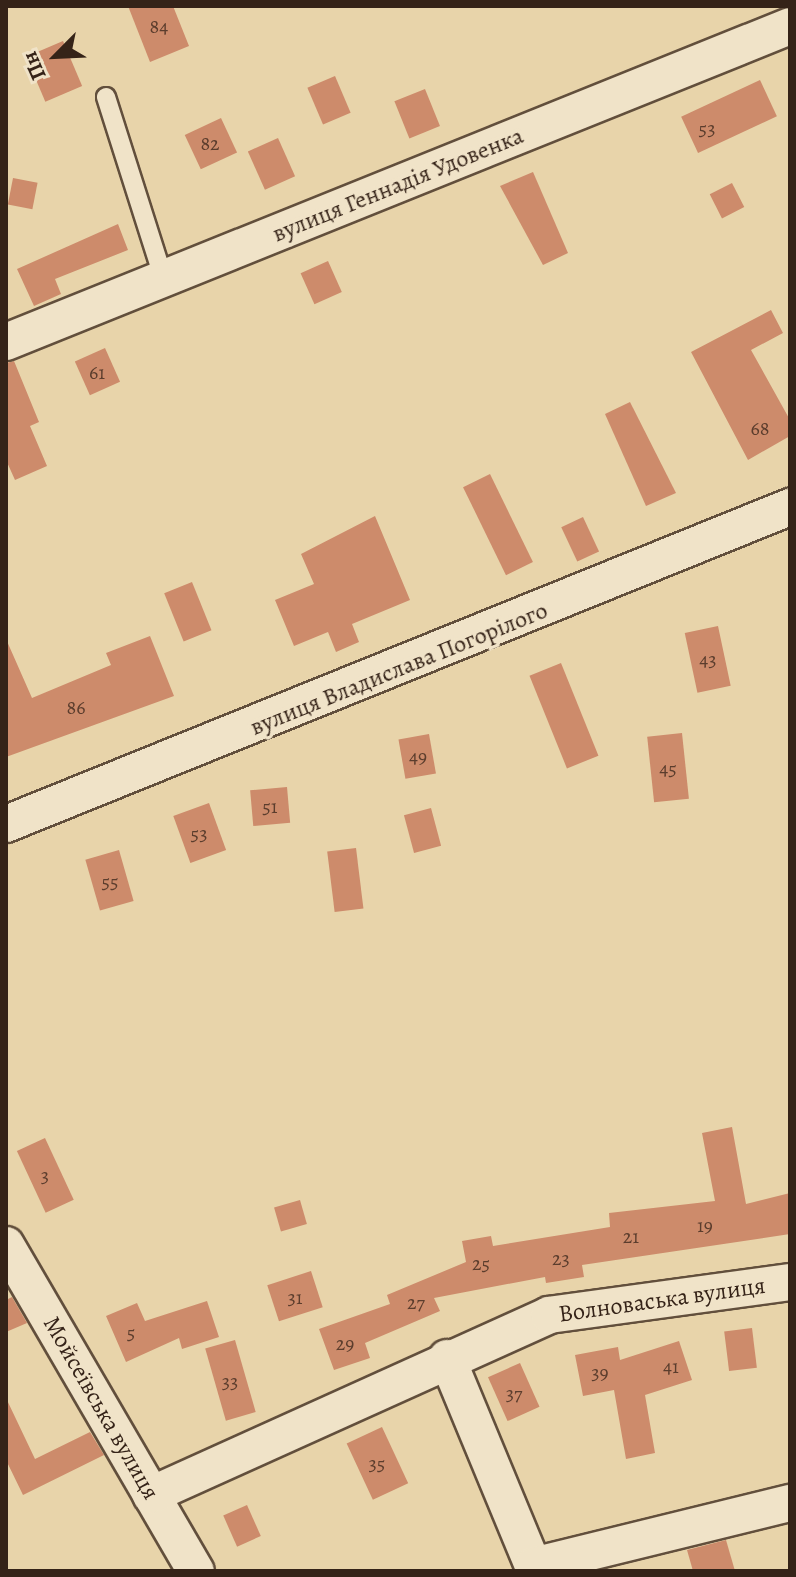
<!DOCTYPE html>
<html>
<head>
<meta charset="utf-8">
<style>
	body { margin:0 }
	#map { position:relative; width:796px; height:1577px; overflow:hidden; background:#e8d4aa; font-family:Alegreya,serif }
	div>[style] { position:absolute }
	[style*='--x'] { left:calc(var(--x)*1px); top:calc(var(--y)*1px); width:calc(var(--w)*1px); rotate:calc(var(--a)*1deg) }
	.building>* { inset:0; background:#cd8b6b; transform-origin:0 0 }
	.roads { filter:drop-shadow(2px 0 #624f3c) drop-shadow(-2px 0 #624f3c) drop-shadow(0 2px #624f3c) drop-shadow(0 -2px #624f3c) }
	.service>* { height:18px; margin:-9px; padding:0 9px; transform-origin:9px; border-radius:9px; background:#f0e3c8 }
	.minor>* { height:36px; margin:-18px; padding:0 18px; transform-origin:18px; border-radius:18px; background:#f0e3c8 }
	span { translate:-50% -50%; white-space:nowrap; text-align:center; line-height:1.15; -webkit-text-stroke:7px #f0e3c8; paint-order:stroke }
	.number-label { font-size:20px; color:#5b3d2d }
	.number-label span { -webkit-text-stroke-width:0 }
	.street-label { font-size:24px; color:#352318 }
	.frame { position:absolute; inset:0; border:8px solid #352318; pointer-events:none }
	.north { position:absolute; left:16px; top:16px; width:80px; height:80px; -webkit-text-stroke:6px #f0e3c8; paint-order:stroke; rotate:246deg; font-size:22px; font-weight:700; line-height:32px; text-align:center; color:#352318 }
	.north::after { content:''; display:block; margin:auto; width:28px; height:36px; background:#352318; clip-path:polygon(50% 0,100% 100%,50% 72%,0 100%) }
</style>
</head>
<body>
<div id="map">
	<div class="building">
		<i style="clip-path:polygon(128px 6px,173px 6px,189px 46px,150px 62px)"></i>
		<i style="left:63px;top:41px;width:49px;height:40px;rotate:67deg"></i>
		<i style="left:335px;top:76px;width:40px;height:30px;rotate:67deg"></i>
		<i style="left:760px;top:80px;width:40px;height:87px;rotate:65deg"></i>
		<i style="left:425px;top:89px;width:40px;height:33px;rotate:68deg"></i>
		<i style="left:221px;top:118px;width:38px;height:40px;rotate:65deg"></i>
		<i style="left:278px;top:138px;width:42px;height:33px;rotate:66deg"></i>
		<i style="clip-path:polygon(533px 172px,568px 253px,543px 265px,500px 186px)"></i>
		<i style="left:13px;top:178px;width:25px;height:27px;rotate:11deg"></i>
		<i style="left:732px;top:183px;width:27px;height:25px;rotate:63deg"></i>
		<i style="clip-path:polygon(118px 224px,128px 250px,55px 279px,61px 294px,34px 306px,17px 269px)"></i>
		<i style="left:328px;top:261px;width:34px;height:30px;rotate:66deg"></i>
		<i style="clip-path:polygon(771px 310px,783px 333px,751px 350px,790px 420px,790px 436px,748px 460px,691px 352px)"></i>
		<i style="left:105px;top:348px;width:37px;height:33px;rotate:66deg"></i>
		<i style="clip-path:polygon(14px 361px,39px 422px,30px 426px,47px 466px,15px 480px,6px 460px,6px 363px)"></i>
		<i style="clip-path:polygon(630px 402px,676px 493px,646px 506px,605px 414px)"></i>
		<i style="left:490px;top:474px;width:98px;height:30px;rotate:64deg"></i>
		<i style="clip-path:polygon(375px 516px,410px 600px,352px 624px,359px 642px,336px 652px,328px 632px,294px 646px,275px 600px,314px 584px,301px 554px)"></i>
		<i style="left:583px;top:517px;width:38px;height:24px;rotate:65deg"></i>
		<i style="left:192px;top:582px;width:52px;height:30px;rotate:68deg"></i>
		<i style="left:718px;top:626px;width:61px;height:34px;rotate:78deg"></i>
		<i style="clip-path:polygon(150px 636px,174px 696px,6px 757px,6px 639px,32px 698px,111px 665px,106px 653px)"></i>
		<i style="left:561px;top:663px;width:100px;height:34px;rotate:68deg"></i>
		<i style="left:682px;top:733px;width:66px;height:35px;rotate:84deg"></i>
		<i style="left:429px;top:734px;width:40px;height:31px;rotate:80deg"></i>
		<i style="left:287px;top:787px;width:36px;height:37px;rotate:85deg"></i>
		<i style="left:209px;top:803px;width:50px;height:38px;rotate:70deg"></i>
		<i style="left:431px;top:808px;width:39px;height:28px;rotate:75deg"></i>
		<i style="left:356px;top:848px;width:61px;height:29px;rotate:83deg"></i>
		<i style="left:119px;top:850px;width:53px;height:35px;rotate:74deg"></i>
		<i style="clip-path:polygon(732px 1127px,746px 1204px,790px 1193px,790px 1234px,582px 1265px,584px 1277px,546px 1283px,545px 1277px,434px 1298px,440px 1311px,365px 1343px,370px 1358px,334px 1370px,319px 1329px,390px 1304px,387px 1295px,466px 1262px,462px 1241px,491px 1236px,493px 1246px,610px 1227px,609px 1213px,715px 1201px,702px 1133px)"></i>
		<i style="left:45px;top:1138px;width:68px;height:31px;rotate:65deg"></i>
		<i style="left:300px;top:1200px;width:25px;height:27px;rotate:74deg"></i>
		<i style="left:311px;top:1271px;width:38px;height:46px;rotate:72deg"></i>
		<i style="clip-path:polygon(12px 1297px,27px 1323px,6px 1332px,6px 1300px)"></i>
		<i style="clip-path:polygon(207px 1301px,219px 1337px,182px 1349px,179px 1338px,126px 1362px,106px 1316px,137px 1303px,145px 1321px)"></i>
		<i style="left:752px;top:1328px;width:40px;height:28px;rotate:83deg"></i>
		<i style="left:235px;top:1340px;width:75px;height:31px;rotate:74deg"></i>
		<i style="clip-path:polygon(679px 1341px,692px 1380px,645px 1395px,655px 1453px,626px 1459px,614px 1390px,583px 1396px,575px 1355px,618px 1347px,620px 1360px)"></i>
		<i style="left:520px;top:1363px;width:48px;height:35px;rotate:66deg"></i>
		<i style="clip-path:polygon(6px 1398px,35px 1459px,90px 1432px,104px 1455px,23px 1495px,6px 1460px)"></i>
		<i style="left:382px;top:1427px;width:62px;height:39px;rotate:65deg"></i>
		<i style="left:247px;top:1505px;width:34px;height:26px;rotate:66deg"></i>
		<i style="clip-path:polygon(726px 1540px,735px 1571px,693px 1571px,687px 1550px)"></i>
	</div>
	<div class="roads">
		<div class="service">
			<i style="--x:106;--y:97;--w:192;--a:72.4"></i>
		</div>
		<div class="minor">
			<i style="--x:6;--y:342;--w:845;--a:-21.95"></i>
			<i style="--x:6;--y:824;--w:846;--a:-22.02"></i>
			<i style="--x:6;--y:1245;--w:377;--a:59.8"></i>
			<i style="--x:447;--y:1358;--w:225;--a:67.5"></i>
			<i style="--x:533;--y:1566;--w:265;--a:-13.8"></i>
			<i style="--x:151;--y:1495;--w:437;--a:-24.3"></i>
			<i style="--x:549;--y:1315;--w:243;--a:-7.8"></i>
		</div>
	</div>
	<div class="number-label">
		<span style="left:159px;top:26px">84</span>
		<span style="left:707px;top:128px">53</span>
		<span style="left:210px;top:143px">82</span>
		<span style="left:97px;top:372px">61</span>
		<span style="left:760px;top:428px">68</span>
		<span style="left:708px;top:659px">43</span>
		<span style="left:76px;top:707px">86</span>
		<span style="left:418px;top:756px">49</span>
		<span style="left:668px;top:768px">45</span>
		<span style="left:270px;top:806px">51</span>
		<span style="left:199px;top:833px">53</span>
		<span style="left:110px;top:881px">55</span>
		<span style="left:45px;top:1175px">3</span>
		<span style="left:705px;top:1225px">19</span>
		<span style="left:631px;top:1236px">21</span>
		<span style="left:561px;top:1258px">23</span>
		<span style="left:481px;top:1263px">25</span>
		<span style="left:295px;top:1297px">31</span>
		<span style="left:416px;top:1302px">27</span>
		<span style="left:131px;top:1332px">5</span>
		<span style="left:345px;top:1343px">29</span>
		<span style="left:671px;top:1366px">41</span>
		<span style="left:600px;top:1372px">39</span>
		<span style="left:230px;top:1381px">33</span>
		<span style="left:514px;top:1393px">37</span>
		<span style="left:377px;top:1463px">35</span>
	</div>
	<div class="street-label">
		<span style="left:398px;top:185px;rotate:-22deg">вулиця Геннадія Удовенка</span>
		<span style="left:399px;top:669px;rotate:-22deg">вулиця Владислава Погорілого</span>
		<span style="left:662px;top:1300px;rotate:-8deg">Волноваська вулиця</span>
		<span style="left:101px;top:1408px;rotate:60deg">Мойсеївська вулиця</span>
	</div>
	<div class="frame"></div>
	<div class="north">Пн</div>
</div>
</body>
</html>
